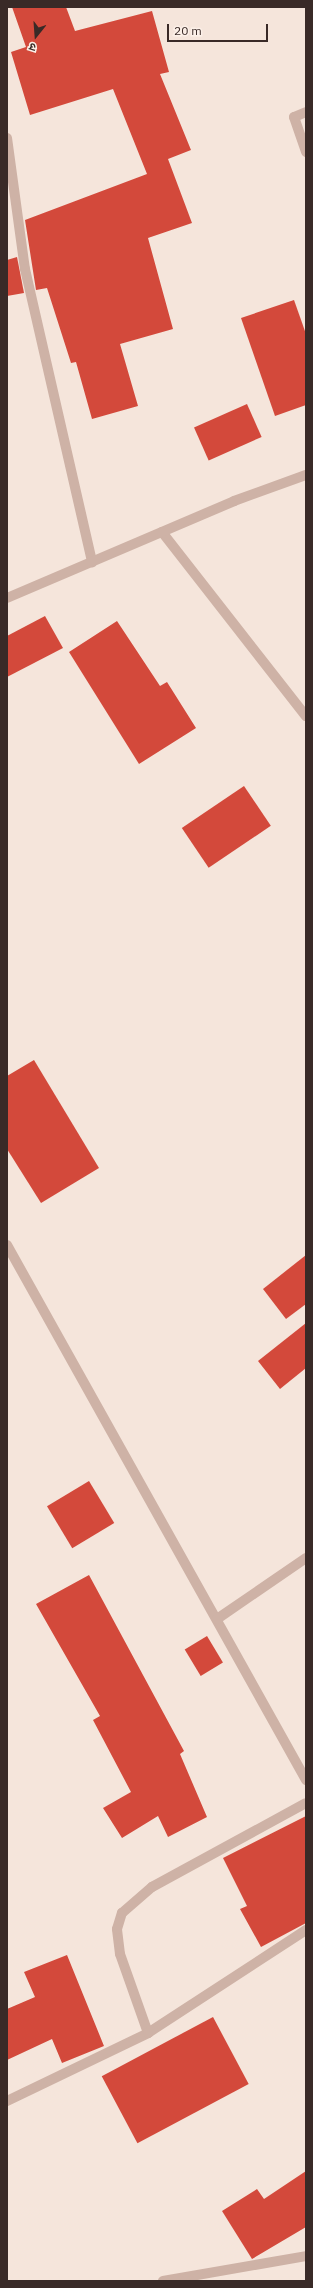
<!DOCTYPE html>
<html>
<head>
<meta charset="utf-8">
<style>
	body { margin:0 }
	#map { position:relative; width:313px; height:2288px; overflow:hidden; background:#f5e5db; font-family:"IBM Plex Sans","Noto Sans Devanagari",sans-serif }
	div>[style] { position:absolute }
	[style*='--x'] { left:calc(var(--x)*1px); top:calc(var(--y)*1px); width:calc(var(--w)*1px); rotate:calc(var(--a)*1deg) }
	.building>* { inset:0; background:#d3493b; transform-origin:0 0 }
	.minor>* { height:10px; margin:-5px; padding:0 5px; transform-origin:5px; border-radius:5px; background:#ceb2a6 }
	span { translate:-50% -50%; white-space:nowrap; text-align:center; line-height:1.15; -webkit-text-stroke:3px #fcf0e8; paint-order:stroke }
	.frame { position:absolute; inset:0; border:8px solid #392a27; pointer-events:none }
	.north { position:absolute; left:16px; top:16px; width:40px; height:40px; -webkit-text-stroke:3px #fcf0e8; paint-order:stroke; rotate:197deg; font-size:11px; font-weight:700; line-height:16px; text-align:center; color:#392a27 }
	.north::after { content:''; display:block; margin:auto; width:14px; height:18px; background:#392a27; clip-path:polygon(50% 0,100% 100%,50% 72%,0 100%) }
	.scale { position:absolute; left:167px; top:24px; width:101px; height:18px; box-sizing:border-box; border:2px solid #392a27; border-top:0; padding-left:5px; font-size:12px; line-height:14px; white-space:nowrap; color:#392a27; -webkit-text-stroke:3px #fcf0e8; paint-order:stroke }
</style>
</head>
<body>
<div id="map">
	<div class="building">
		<i style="clip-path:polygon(12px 7px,66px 7px,75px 31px,152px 11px,169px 72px,160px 74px,191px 150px,168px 159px,192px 223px,148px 238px,173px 329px,120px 344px,138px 406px,92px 419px,76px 362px,71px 363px,47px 288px,36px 290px,25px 220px,147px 174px,113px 89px,30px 115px,11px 52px,26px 47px)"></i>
		<i style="clip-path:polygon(17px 257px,24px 293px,7px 296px,7px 260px)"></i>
		<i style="clip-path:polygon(294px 300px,306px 334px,306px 405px,275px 416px,241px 318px)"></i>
		<i style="left:247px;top:404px;width:36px;height:58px;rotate:66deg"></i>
		<i style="clip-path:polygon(45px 616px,63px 648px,7px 677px,7px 636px)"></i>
		<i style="clip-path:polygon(117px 621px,160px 686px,167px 682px,196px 728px,139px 764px,69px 652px)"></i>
		<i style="left:244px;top:786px;width:48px;height:75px;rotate:56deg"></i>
		<i style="clip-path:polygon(34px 1060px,99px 1168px,41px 1203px,7px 1149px,7px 1076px)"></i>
		<i style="clip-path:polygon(306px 1255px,306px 1304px,286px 1319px,263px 1289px)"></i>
		<i style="clip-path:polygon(306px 1323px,306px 1368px,280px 1389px,258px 1361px)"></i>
		<i style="left:89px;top:1481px;width:49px;height:49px;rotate:59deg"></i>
		<i style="clip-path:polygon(89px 1575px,184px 1751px,180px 1754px,207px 1817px,168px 1837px,158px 1816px,122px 1838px,103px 1808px,131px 1792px,93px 1720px,100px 1716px,36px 1604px)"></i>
		<i style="left:207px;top:1636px;width:31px;height:26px;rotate:59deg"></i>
		<i style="clip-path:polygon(306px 1816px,306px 1923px,261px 1947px,240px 1909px,247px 1906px,223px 1858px)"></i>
		<i style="clip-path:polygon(67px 1955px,104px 2046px,62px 2063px,52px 2039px,7px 2060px,7px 2009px,35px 1997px,24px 1972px)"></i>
		<i style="left:213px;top:2017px;width:76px;height:126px;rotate:62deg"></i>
		<i style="clip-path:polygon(306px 2171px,306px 2227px,252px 2259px,222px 2211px,257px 2189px,264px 2199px)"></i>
	</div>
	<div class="minor">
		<i style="--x:306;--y:112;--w:13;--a:157"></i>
		<i style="--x:294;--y:117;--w:37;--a:71"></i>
		<i style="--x:7;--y:138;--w:132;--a:82.2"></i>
		<i style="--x:25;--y:269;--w:301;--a:77.1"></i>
		<i style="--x:162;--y:532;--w:234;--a:52"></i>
		<i style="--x:7;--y:598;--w:247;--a:-23.1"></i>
		<i style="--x:234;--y:501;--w:77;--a:-19.9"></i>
		<i style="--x:7;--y:1245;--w:613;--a:60.8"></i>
		<i style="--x:217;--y:1619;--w:108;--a:-34.4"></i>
		<i style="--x:148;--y:2033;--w:84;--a:-109.5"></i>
		<i style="--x:120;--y:1954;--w:25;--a:-97"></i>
		<i style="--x:117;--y:1929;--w:17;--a:-73"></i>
		<i style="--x:122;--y:1913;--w:40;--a:-41"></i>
		<i style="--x:152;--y:1887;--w:175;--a:-28.6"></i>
		<i style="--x:7;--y:2101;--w:157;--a:-25.7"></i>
		<i style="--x:148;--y:2033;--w:189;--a:-33.1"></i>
		<i style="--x:163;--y:2281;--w:145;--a:-9.9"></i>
	</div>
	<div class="frame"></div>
	<div class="north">उ</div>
	<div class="scale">20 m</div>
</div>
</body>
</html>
